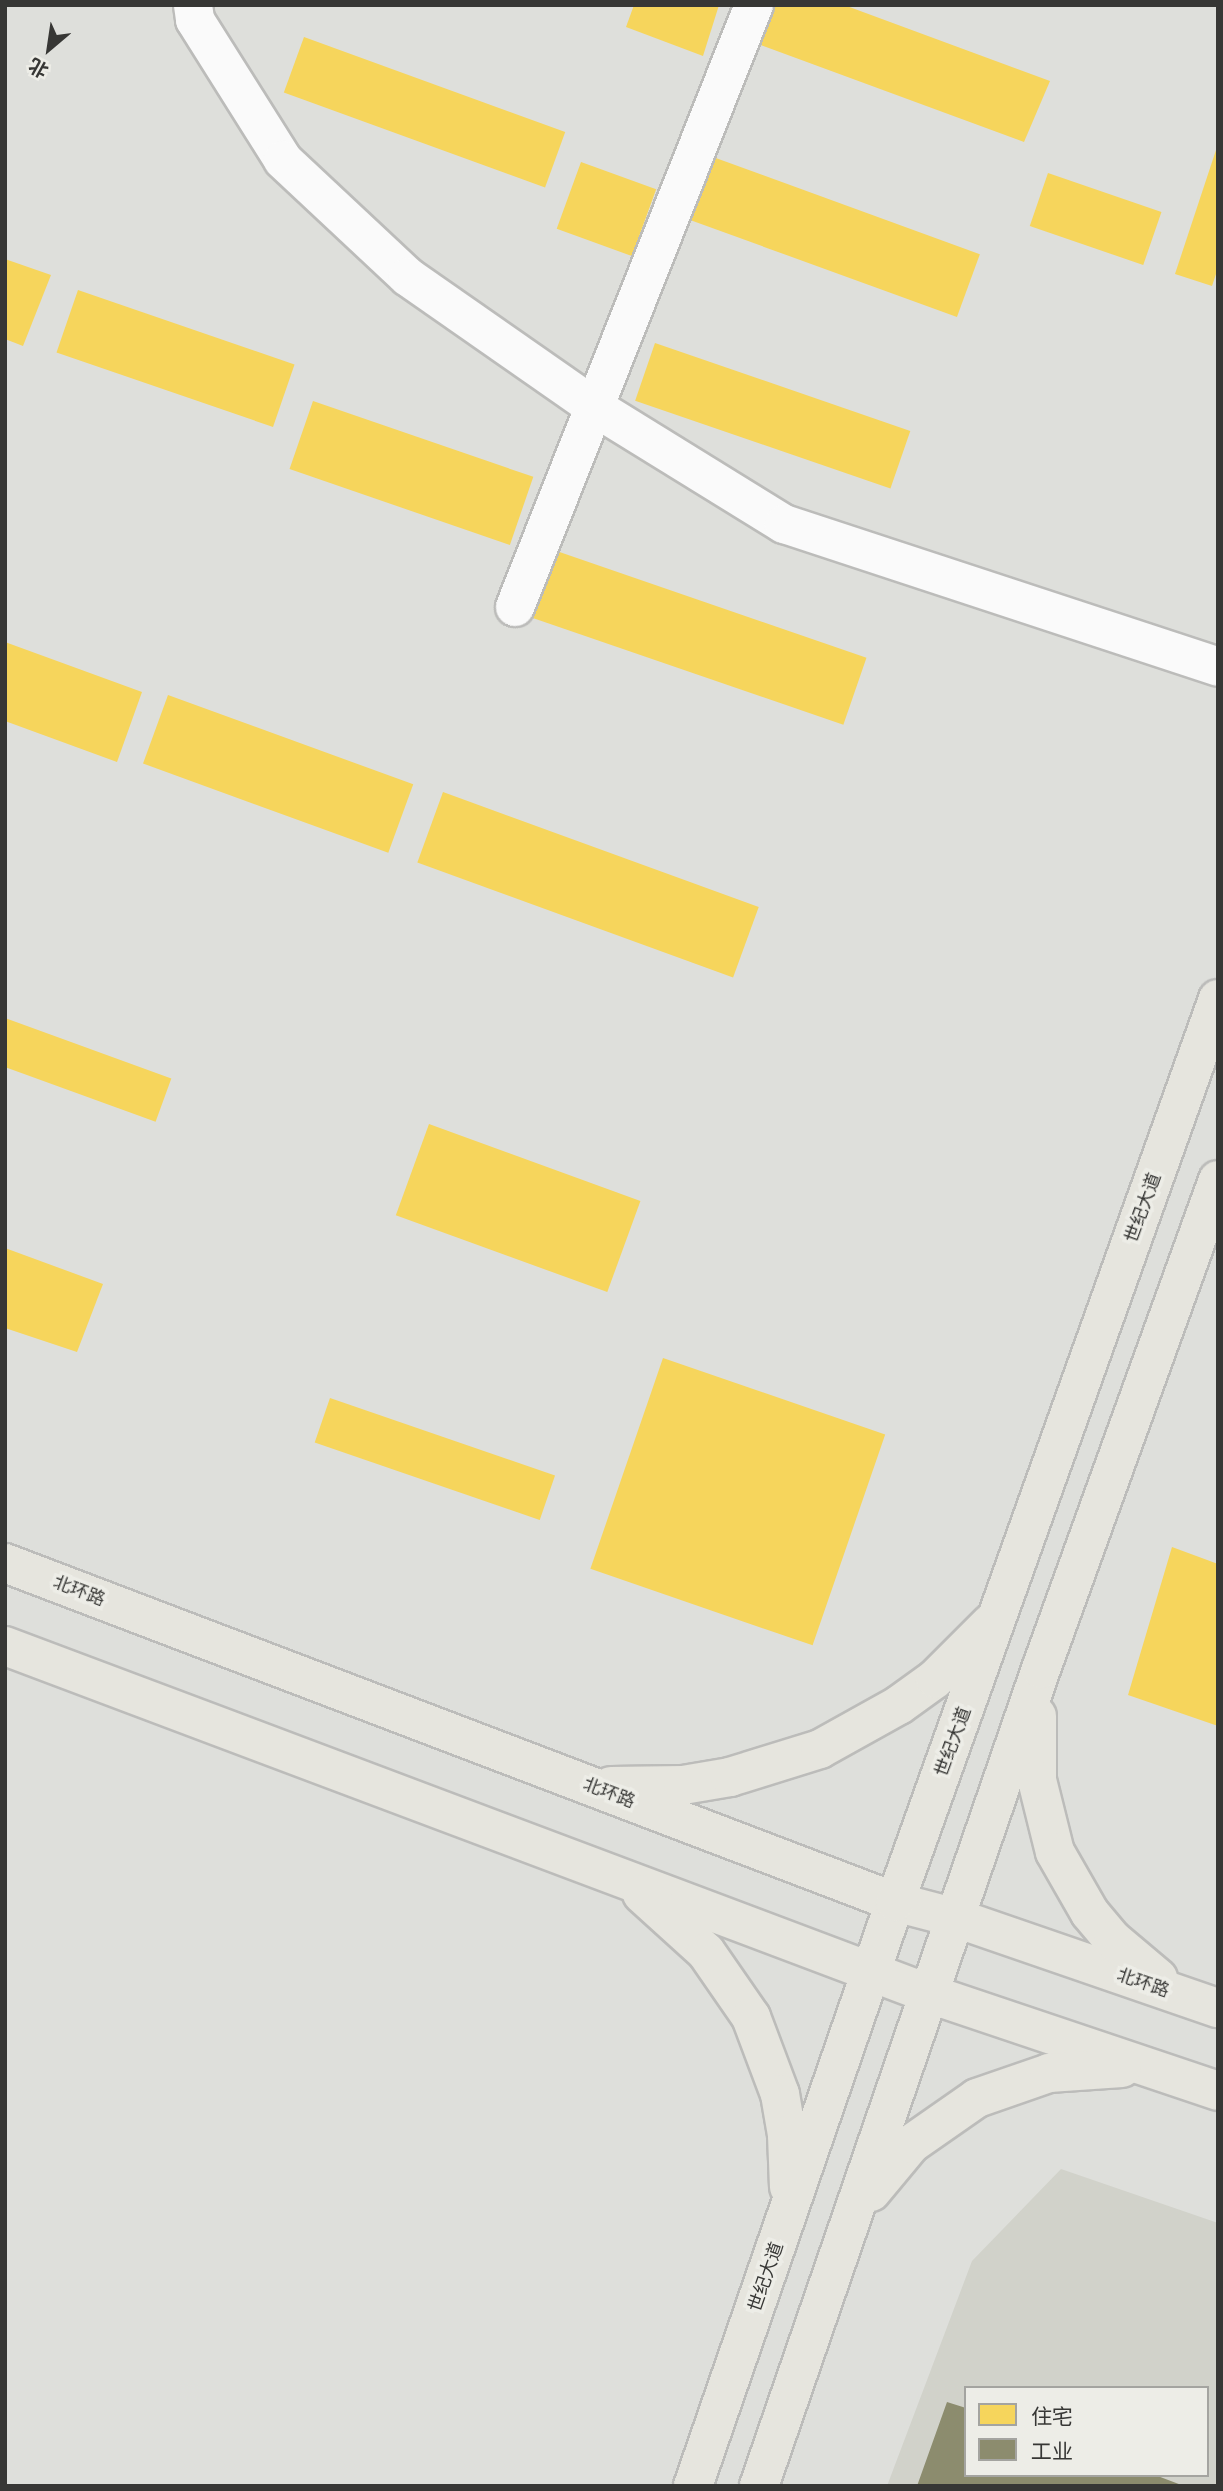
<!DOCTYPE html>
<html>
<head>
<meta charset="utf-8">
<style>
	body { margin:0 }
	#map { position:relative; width:1223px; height:2491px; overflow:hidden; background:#dedfdb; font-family:"Varela Round","Noto Sans SC",sans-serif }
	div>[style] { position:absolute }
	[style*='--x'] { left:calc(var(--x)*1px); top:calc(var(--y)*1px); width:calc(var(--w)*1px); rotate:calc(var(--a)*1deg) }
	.built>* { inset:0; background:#d1d2ca }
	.homes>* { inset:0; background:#f6d55c; transform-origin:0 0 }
	.industry>* { inset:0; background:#8c8c6e }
	.roads { filter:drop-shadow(2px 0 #bcbcba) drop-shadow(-2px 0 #bcbcba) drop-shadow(0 2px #bcbcba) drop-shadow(0 -2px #bcbcba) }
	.minor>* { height:38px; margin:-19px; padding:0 19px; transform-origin:19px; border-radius:19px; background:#fafafa }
	.primary>* { height:38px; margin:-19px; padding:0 19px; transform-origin:19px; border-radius:19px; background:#e6e5de }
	span { translate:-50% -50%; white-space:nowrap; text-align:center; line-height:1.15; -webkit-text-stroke:7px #edede7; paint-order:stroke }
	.street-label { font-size:18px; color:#373735 }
	.frame { position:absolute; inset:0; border:7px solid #373735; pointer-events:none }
	.legend { position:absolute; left:964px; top:2386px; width:245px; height:91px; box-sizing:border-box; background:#edede7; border:2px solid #a4a4a0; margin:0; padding:9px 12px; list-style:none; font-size:21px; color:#373735 }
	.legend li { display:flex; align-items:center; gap:14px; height:35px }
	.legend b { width:35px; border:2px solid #a4a4a0 }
	.north { position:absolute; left:14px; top:14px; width:70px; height:70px; -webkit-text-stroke:5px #edede7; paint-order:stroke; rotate:209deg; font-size:19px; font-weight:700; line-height:28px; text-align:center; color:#373735 }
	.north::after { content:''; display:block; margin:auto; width:24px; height:32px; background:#373735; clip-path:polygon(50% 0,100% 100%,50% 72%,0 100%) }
</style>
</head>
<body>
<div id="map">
	<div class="built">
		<i style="clip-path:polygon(evenodd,1061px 2169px,1218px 2223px,1218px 2486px,887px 2486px,972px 2261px,1061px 2169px,966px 2388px,1207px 2388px,1207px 2475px,966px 2475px,966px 2388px)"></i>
	</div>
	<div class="homes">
		<i style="clip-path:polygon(634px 5px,719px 5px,703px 56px,626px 27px)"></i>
		<i style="clip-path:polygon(774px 5px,844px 5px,1050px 81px,1024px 142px,758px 44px)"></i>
		<i style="left:304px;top:37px;width:278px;height:59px;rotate:20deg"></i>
		<i style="clip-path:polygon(1217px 147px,1218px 268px,1212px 286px,1175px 274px)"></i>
		<i style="left:713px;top:157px;width:284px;height:67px;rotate:20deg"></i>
		<i style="left:581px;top:162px;width:80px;height:71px;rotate:20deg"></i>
		<i style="left:1048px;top:173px;width:120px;height:56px;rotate:19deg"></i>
		<i style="clip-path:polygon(5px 259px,51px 275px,23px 346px,5px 339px)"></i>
		<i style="left:78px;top:290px;width:229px;height:66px;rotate:19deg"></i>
		<i style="left:655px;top:343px;width:270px;height:61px;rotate:19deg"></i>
		<i style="left:313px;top:401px;width:233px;height:72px;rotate:19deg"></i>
		<i style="left:545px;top:547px;width:340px;height:71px;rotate:19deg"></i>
		<i style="clip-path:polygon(5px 642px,142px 692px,117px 762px,5px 721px)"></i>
		<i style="left:168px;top:695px;width:261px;height:73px;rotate:20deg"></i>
		<i style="left:443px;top:792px;width:336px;height:75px;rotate:20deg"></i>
		<i style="left:5px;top:1018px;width:177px;height:46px;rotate:20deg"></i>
		<i style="left:429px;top:1124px;width:225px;height:97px;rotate:20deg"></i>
		<i style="clip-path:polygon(5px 1248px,103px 1284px,77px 1352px,5px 1328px)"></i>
		<i style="left:663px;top:1358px;width:235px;height:223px;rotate:19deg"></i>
		<i style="left:330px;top:1398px;width:238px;height:47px;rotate:19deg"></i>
		<i style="clip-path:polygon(1172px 1547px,1218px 1564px,1218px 1726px,1128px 1695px)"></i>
	</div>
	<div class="industry">
		<i style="clip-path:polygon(947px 2402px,966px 2408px,966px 2475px,1155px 2475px,1184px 2486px,917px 2486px)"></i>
	</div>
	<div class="roads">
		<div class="minor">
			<i style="--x:193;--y:5;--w:15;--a:82"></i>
			<i style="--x:195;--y:20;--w:165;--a:57.8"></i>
			<i style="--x:283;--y:160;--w:171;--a:43.1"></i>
			<i style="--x:408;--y:277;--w:229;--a:34.9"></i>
			<i style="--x:596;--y:408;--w:221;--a:31.7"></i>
			<i style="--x:784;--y:524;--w:457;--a:18.2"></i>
			<i style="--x:515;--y:607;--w:648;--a:-68.35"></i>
		</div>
		<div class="primary">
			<i style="--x:5;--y:1563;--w:952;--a:20.85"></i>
			<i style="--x:895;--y:1902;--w:63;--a:14.7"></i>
			<i style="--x:956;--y:1918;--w:277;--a:19"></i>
			<i style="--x:5;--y:1646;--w:988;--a:20.62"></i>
			<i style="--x:930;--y:1994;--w:304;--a:18.6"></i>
			<i style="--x:1037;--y:1716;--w:64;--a:90"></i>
			<i style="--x:1037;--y:1780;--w:74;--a:76"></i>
			<i style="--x:1055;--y:1852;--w:70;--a:60.2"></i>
			<i style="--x:1090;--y:1913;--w:35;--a:50"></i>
			<i style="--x:1113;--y:1940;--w:59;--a:40.2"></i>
			<i style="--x:611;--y:1786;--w:72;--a:-0.8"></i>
			<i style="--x:683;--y:1785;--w:48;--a:-9.7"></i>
			<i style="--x:730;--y:1777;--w:94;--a:-17.3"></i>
			<i style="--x:820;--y:1749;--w:90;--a:-29.1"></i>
			<i style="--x:899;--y:1705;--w:44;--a:-35.8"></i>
			<i style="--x:935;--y:1679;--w:78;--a:-45"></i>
			<i style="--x:642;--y:1894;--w:86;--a:42.2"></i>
			<i style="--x:706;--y:1952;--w:79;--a:55.3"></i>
			<i style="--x:751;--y:2017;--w:82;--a:69.4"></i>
			<i style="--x:780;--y:2094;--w:42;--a:80.3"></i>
			<i style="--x:787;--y:2135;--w:52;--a:87.8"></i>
			<i style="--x:871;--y:2192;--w:62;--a:-50.2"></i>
			<i style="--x:911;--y:2144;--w:80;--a:-34.9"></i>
			<i style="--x:977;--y:2098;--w:76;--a:-19.1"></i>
			<i style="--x:1049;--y:2073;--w:73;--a:-3.9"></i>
			<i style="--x:693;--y:2486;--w:618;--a:-70.92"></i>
			<i style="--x:895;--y:1902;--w:959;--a:-70.32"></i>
			<i style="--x:759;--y:2486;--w:864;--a:-70.96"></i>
			<i style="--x:1041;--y:1669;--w:520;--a:-70.1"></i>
		</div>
	</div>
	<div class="street-label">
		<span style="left:1143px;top:1208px;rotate:-70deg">世纪大道</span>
		<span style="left:79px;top:1591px;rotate:21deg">北环路</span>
		<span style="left:953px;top:1742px;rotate:-70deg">世纪大道</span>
		<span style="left:609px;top:1793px;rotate:21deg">北环路</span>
		<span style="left:1143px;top:1983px;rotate:19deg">北环路</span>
		<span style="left:766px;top:2277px;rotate:-71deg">世纪大道</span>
	</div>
	<div class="frame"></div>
	<ul class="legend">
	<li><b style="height:19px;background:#f6d55c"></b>住宅</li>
	<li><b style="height:19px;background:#8c8c6e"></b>工业</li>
	</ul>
	<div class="north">北</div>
</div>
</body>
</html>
